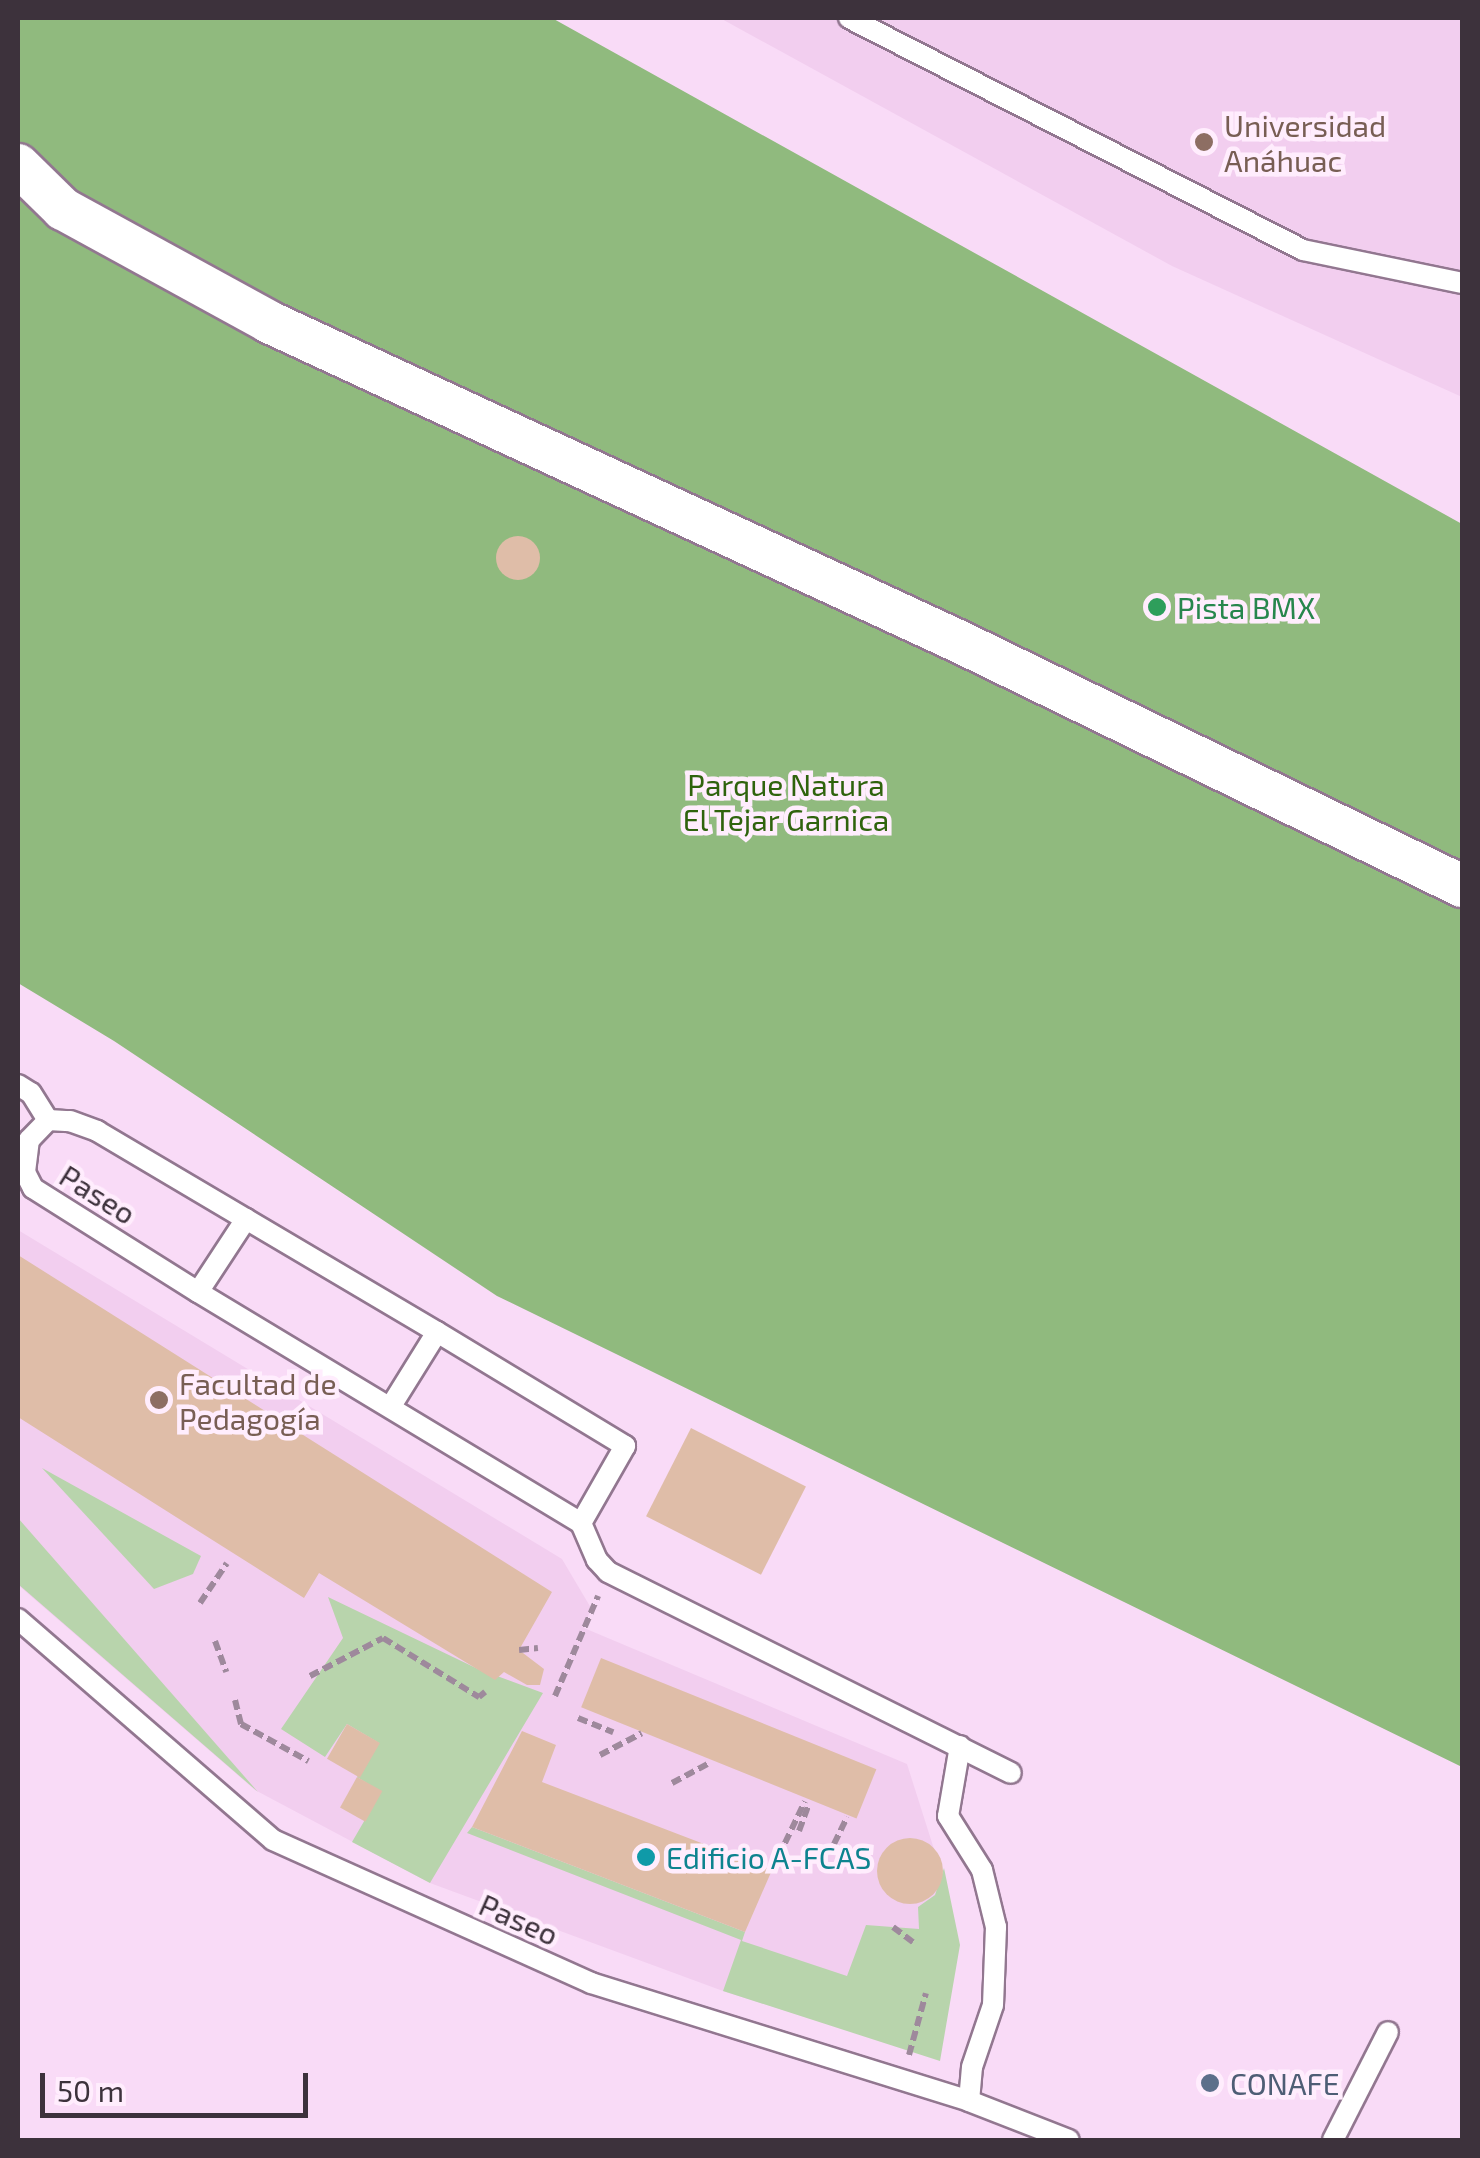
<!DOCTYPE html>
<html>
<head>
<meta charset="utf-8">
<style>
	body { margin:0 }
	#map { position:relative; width:1480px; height:2158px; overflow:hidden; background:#f9dbf7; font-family:"Exo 2",sans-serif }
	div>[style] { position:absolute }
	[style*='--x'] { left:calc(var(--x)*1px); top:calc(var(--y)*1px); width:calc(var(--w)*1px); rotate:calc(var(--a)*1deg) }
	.built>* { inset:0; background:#f2ceef }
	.green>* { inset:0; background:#b8d4ac }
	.forest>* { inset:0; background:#90ba7e }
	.building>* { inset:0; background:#dfbda8; transform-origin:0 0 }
	.round { border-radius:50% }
	.path>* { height:6px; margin-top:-3px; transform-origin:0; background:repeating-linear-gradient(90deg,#9e899c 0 10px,transparent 0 15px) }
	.roads { filter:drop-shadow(2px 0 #927790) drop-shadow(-2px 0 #927790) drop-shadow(0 2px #927790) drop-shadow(0 -2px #927790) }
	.service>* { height:20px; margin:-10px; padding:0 10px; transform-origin:10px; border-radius:10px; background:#fff }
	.minor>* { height:42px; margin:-21px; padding:0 21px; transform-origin:21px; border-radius:21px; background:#fff }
	.dots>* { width:28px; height:28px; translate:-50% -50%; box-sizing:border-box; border:5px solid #ffedfd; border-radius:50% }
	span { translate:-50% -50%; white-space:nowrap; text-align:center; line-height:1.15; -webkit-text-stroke:9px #ffedfd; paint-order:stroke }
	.education-label { font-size:30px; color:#785e54 }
	.left { translate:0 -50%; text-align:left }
	.leisure-label { font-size:30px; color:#27864d }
	.park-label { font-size:30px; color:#2f630d }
	.street-label { font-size:30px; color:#3d323c }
	.culture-label { font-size:30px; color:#0d838f }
	.service-label { font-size:30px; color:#4e5e75 }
	.frame { position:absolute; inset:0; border:20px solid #3d323c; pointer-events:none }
	.scale { position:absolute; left:40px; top:2073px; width:268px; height:45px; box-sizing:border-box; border:5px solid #3d323c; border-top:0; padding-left:12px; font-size:30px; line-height:35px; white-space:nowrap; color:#3d323c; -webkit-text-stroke:8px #ffedfd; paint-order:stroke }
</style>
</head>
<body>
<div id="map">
	<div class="built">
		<i style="clip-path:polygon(720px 18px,1462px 18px,1462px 397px,1172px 266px)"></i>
		<i style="clip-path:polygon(18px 1230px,562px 1559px,591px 1608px,584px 1628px,907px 1764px,940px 1868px,954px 1943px,916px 2052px,723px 1991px,430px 1883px,255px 1790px,18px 1585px)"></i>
	</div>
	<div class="green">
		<i style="clip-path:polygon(42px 1468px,201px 1556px,193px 1574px,154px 1589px)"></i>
		<i style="clip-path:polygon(18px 1518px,258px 1792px,18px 1584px)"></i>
		<i style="clip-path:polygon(328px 1597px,478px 1669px,543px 1693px,430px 1883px,352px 1842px,381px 1792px,357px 1777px,379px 1743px,347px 1724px,325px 1757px,281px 1729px,343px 1638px)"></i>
		<i style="clip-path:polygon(472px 1827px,745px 1932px,742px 1941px,847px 1976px,866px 1925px,919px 1929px,918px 1907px,935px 1895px,944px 1868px,960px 1945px,940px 2061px,723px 1991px,741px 1940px,467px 1833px)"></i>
	</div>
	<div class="forest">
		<i style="clip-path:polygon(18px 18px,552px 18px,1462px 524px,1462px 1767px,497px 1296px,114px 1041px,18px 983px)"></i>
	</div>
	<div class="building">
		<i class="round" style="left:496px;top:536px;width:44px;height:44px"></i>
		<i style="clip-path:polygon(18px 1255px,552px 1592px,519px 1650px,544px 1669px,540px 1685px,527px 1685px,504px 1672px,495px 1680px,319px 1573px,304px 1598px,18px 1417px)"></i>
		<i style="left:691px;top:1428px;width:129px;height:99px;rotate:27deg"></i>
		<i style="left:601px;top:1658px;width:297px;height:53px;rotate:22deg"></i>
		<i style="left:347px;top:1724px;width:38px;height:40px;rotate:30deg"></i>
		<i style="clip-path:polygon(522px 1731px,556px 1745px,542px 1782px,772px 1870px,745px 1932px,472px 1827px)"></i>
		<i style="left:357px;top:1777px;width:29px;height:35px;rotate:29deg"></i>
		<i class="round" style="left:877px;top:1838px;width:66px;height:66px"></i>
	</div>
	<div class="path">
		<i style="--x:200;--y:1603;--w:48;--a:-56"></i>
		<i style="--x:215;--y:1641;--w:33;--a:70"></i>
		<i style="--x:519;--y:1650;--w:19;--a:-6"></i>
		<i style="--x:310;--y:1676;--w:82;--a:-27.5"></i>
		<i style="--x:383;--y:1638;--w:113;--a:31.6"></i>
		<i style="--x:479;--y:1697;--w:8;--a:-40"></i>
		<i style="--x:555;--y:1696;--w:109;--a:-66.7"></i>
		<i style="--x:235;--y:1700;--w:25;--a:76"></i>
		<i style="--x:241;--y:1724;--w:77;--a:28.9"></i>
		<i style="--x:578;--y:1718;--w:38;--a:22"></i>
		<i style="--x:600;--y:1755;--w:47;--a:-27.6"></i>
		<i style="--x:672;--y:1783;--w:40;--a:-28"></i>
		<i style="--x:799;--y:1831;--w:29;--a:-70"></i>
		<i style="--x:834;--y:1844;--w:30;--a:-64"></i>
		<i style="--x:772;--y:1870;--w:76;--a:-64.4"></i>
		<i style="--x:893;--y:1927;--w:25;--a:37"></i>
		<i style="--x:909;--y:2055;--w:64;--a:-74.7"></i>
	</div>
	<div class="roads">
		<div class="service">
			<i style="--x:849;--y:18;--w:510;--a:27.07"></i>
			<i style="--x:1303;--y:250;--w:162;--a:11.7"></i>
			<i style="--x:18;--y:1085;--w:15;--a:32"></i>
			<i style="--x:31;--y:1093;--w:32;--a:58"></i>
			<i style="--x:198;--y:1292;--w:195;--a:-147.8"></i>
			<i style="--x:33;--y:1188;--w:18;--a:-117"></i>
			<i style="--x:25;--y:1172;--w:32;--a:-83"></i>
			<i style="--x:29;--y:1140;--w:28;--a:-46"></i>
			<i style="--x:48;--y:1120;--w:22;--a:3"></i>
			<i style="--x:70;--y:1121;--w:29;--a:20"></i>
			<i style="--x:97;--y:1131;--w:173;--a:30.6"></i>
			<i style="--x:437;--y:1332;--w:220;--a:31.2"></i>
			<i style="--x:625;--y:1446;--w:89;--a:119.7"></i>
			<i style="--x:391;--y:1406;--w:87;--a:-58.1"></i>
			<i style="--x:437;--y:1332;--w:222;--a:-149.4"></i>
			<i style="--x:246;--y:1219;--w:87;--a:123.3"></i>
			<i style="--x:198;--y:1292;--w:447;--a:31.1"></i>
			<i style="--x:581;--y:1523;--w:40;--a:66.6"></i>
			<i style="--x:597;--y:1560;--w:16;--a:47"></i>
			<i style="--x:608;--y:1572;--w:450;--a:26.5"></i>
			<i style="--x:18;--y:1619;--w:337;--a:40.9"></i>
			<i style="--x:273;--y:1840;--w:349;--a:24.2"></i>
			<i style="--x:591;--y:1983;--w:396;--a:17.3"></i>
			<i style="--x:969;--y:2101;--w:107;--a:21.3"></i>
			<i style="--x:960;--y:1746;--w:71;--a:99.7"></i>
			<i style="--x:948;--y:1816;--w:64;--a:57.8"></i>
			<i style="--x:982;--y:1870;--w:59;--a:76.2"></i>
			<i style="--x:996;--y:1927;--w:78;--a:92.2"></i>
			<i style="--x:993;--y:2005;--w:65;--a:108.7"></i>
			<i style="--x:972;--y:2067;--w:34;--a:95"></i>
			<i style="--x:1333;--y:2140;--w:121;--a:-63"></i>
		</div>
		<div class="minor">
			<i style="--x:18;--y:165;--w:63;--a:44.4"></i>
			<i style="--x:63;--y:209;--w:235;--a:28.7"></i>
			<i style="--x:269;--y:322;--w:761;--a:24.85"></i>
			<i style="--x:960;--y:642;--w:558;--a:25.92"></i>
		</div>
	</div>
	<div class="dots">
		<i style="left:1204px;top:142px;background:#8d6e63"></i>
		<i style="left:1157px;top:607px;background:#2e9e5b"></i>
		<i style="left:159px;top:1400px;background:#8d6e63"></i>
		<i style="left:646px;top:1857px;background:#0f9aa8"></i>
		<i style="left:1210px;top:2083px;background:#5c6f8a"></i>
	</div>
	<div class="education-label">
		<span class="left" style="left:1224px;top:142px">Universidad<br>Anáhuac</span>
		<span class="left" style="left:179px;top:1400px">Facultad de<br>Pedagogía</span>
	</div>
	<div class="leisure-label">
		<span class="left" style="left:1177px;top:607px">Pista BMX</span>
	</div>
	<div class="park-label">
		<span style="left:786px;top:801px">Parque Natura<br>El Tejar Garnica</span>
	</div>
	<div class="street-label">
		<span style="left:98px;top:1194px;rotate:32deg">Paseo</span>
		<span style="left:519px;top:1919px;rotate:24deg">Paseo</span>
	</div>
	<div class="culture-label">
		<span class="left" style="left:666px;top:1857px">Edificio A-FCAS</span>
	</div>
	<div class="service-label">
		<span class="left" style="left:1230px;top:2083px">CONAFE</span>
	</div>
	<div class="frame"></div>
	<div class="scale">50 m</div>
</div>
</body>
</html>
